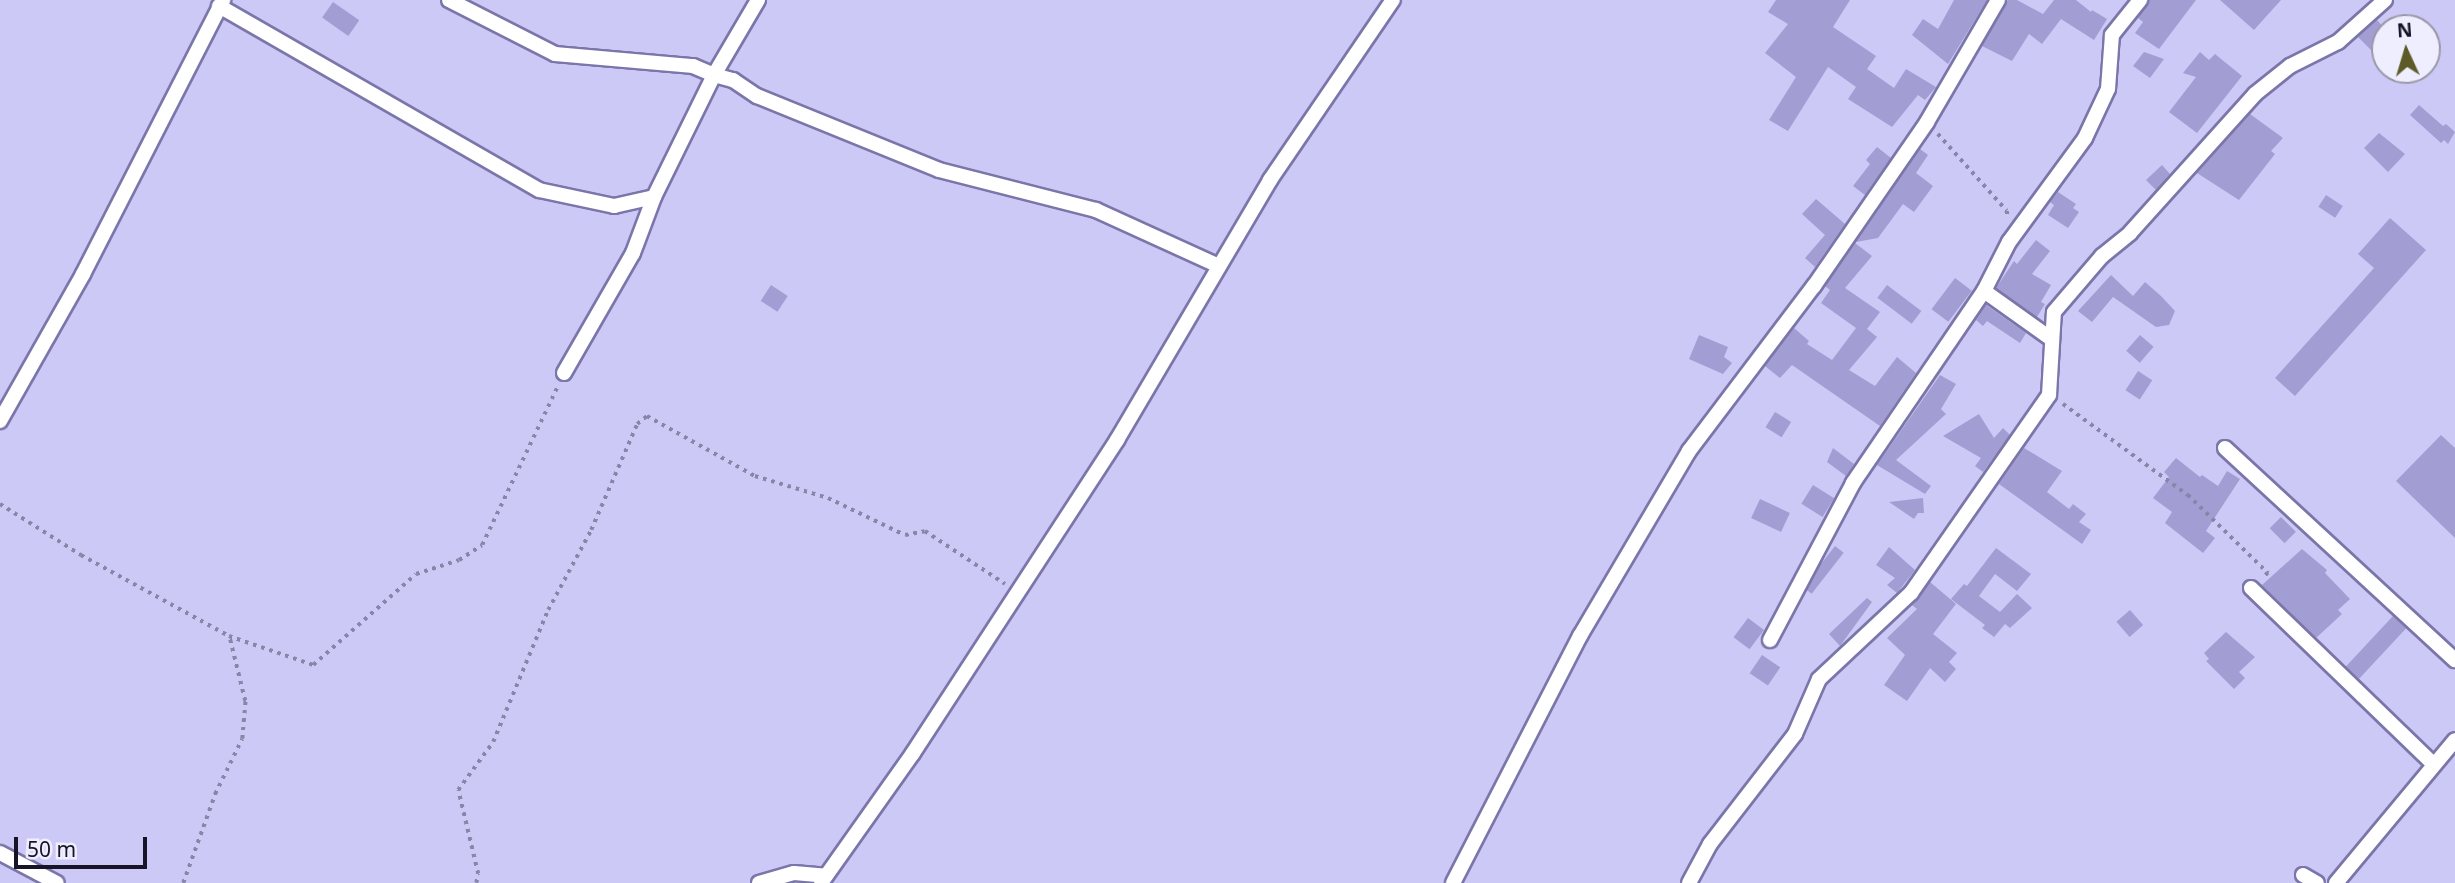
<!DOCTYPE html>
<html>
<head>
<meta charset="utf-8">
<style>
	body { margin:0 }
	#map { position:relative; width:2455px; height:883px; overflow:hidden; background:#cdc9f6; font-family:"Noto Sans",sans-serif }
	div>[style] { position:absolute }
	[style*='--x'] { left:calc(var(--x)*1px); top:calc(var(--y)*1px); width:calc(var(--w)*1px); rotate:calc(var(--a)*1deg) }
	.building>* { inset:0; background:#a29dd3; transform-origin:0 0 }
	.path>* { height:3.5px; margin-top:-1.75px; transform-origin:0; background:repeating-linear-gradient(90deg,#8885a8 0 3.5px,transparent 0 8.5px) }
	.roads { filter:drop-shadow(2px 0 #7b76a9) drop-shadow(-2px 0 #7b76a9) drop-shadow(0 2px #7b76a9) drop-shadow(0 -2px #7b76a9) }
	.street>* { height:14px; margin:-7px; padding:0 7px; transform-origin:7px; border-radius:7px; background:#fff }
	span { translate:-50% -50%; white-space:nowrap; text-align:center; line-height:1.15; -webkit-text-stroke:6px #efeeff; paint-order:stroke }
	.north { position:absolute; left:2371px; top:14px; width:70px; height:70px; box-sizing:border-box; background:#efeeff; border:2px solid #9997a9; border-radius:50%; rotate:356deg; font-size:19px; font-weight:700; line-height:28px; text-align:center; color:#171428 }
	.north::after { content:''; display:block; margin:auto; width:24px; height:32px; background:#5c5b28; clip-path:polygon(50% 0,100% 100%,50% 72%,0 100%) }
	.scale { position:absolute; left:14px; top:837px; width:133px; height:32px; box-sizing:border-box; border:4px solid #171428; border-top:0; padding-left:9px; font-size:21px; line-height:24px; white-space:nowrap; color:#171428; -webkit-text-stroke:5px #efeeff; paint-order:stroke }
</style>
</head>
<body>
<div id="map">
	<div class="building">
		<i style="clip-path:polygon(1776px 0,1850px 0,1833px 27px,1876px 56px,1867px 69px,1894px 88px,1906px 69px,1936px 87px,1925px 100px,1918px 95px,1892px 127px,1848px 99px,1856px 87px,1828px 67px,1788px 131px,1769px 120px,1796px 77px,1765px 53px,1788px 24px,1768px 12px)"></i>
		<i style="clip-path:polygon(1954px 0,1987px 0,1948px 64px,1912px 35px,1923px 19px,1938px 29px)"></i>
		<i style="clip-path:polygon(2008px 0,2017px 0,2043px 14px,2054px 0,2076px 0,2091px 12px,2092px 10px,2107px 19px,2094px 40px,2061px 19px,2042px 44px,2029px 34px,2012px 61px,1982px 46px)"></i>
		<i style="clip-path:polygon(2149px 0,2196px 0,2159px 49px,2135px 33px,2143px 22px,2138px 18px)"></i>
		<i style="clip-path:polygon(2220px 0,2281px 0,2254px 30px)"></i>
		<i style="left:333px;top:2px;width:32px;height:19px;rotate:35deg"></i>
		<i style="clip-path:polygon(2377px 20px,2385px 29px,2385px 48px,2377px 56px,2358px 37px)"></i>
		<i style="clip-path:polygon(2144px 52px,2164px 59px,2150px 78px,2133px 66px)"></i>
		<i style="clip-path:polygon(2200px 52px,2209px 60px,2215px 54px,2242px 76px,2197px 133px,2169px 112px,2196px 77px,2183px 73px)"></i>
		<i style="clip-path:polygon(2419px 105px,2443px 126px,2446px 124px,2455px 132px,2448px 144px,2444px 140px,2441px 143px,2410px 115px)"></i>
		<i style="clip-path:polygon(2250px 114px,2283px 138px,2271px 151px,2275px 154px,2239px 200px,2197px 173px)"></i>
		<i style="clip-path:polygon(2379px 133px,2405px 154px,2388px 172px,2364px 148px)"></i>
		<i style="clip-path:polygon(1877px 147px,1891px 158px,1865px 195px,1853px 186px,1870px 164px,1866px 160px)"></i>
		<i style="clip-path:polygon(1920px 149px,1928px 155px,1916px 173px,1933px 186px,1914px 212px,1903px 204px,1878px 238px,1856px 242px)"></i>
		<i style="clip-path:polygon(2162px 165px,2170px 174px,2156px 190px,2146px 180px)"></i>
		<i style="clip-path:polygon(2058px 192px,2076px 204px,2073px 208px,2079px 212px,2068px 228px,2048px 215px,2054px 205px,2050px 202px)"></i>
		<i style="left:2326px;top:195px;width:20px;height:14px;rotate:33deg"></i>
		<i style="clip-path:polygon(1816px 199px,1845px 224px,1815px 267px,1805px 258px,1825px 235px,1802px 214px)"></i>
		<i style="clip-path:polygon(2390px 218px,2426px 250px,2295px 396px,2275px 378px,2374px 268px,2358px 254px)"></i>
		<i style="clip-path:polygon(2036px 240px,2050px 251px,2032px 274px,2051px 285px,2041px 302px,2045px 304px,2037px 317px,1996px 288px,2014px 261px,2017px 264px)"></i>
		<i style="clip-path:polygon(1855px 243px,1872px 256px,1845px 288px,1880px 312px,1867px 329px,1877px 337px,1849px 370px,1875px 386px,1897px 357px,1916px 373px,1880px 426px,1792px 365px,1780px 378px,1765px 366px,1794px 328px,1809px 341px,1807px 344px,1832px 360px,1856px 328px,1821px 303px,1830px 290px,1825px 286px)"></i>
		<i style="clip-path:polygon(2111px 275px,2133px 296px,2145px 282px,2161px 296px,2175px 311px,2169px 325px,2156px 327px,2113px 297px,2092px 322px,2078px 311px)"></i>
		<i style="left:1955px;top:278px;width:21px;height:39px;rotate:37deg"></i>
		<i style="left:771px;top:285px;width:20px;height:19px;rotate:33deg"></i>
		<i style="left:1887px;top:285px;width:43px;height:16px;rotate:37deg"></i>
		<i style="clip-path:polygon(1986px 305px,2026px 333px,2020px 343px,1987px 321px,1983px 326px,1976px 320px)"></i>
		<i style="clip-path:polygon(1699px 335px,1728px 347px,1724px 357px,1732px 363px,1723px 374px,1689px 359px)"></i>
		<i style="left:2140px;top:335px;width:18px;height:21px;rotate:41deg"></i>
		<i style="left:2138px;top:371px;width:17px;height:23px;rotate:33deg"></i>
		<i style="clip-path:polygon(1940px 375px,1956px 384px,1941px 409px,1946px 414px,1896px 460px,1931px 486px,1925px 494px,1877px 465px)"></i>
		<i style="left:1775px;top:412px;width:19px;height:18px;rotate:32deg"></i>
		<i style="clip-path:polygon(1979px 414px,1994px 438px,2003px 428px,2010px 435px,1983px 472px,1975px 466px,1981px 458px,1943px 436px)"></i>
		<i style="clip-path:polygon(2441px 435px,2455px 448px,2455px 538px,2396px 481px)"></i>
		<i style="clip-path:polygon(1833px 448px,1854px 464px,1846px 476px,1827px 462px)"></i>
		<i style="clip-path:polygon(2024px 448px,2062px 471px,2047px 492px,2069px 509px,2073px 504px,2086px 514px,2079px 522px,2091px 530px,2082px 544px,1999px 484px)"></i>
		<i style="clip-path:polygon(2176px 458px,2200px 477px,2202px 475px,2218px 486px,2227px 471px,2240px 479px,2206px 531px,2215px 538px,2203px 553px,2165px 523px,2172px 512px,2153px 498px,2169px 477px,2164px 472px)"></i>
		<i style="left:1813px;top:485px;width:25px;height:22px;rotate:32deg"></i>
		<i style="clip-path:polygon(1923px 498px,1924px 513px,1918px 513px,1914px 519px,1889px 502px)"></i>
		<i style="left:1760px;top:499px;width:33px;height:21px;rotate:25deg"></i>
		<i style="left:2281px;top:517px;width:21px;height:16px;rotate:45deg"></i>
		<i style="left:1835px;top:546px;width:11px;height:52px;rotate:38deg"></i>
		<i style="clip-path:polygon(1889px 547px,1915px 570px,1897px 593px,1887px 585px,1895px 578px,1876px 565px)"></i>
		<i style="clip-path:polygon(1996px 548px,2031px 574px,2017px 591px,1995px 574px,1979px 596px,2000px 612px,2017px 594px,2032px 608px,2010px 628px,2005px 624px,1994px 637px,1982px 628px,1985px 625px,1951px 599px,1964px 584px,1967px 586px)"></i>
		<i style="clip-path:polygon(2302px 549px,2327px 570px,2325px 573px,2350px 599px,2338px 610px,2342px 614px,2316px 638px,2262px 585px)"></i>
		<i style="clip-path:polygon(1930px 582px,1956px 604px,1933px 634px,1957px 653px,1949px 662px,1956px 669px,1945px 682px,1930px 668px,1907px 701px,1884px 685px,1905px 655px,1887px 638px,1917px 609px,1912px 605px)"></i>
		<i style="clip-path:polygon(1867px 598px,1872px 602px,1840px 646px,1829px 634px)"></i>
		<i style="left:2130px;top:610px;width:20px;height:18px;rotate:49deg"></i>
		<i style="left:2393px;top:616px;width:18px;height:69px;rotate:43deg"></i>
		<i style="left:1748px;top:618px;width:20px;height:24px;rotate:37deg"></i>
		<i style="clip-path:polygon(2226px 632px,2255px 657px,2239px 672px,2245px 678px,2234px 689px,2206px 661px,2209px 659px,2204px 653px)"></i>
		<i style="left:1762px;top:655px;width:22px;height:22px;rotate:34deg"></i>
	</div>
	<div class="path">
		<i style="--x:1938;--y:134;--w:103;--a:48.1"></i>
		<i style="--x:2007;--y:211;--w:8;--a:83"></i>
		<i style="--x:2063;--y:404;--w:155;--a:36.1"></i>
		<i style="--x:2188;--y:495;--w:112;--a:44.3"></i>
		<i style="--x:2268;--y:573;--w:8;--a:135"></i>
		<i style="--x:0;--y:504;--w:96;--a:32.2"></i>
		<i style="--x:81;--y:555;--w:169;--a:28.7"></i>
		<i style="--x:229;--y:636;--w:89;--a:19"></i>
		<i style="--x:313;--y:665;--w:137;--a:-41.5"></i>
		<i style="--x:416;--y:574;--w:45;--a:-18"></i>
		<i style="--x:459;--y:560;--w:27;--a:-33"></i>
		<i style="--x:482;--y:545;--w:176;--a:-64.5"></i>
		<i style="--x:183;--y:883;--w:95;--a:-70.2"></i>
		<i style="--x:215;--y:794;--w:61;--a:-63.9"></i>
		<i style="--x:242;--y:739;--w:38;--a:-85"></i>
		<i style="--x:245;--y:701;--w:67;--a:-103.8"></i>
		<i style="--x:476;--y:883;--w:9;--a:-77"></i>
		<i style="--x:478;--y:874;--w:86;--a:-103.4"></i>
		<i style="--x:458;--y:790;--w:59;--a:-53.9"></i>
		<i style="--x:493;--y:742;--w:143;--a:-67.4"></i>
		<i style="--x:548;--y:610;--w:91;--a:-61.7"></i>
		<i style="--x:591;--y:530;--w:116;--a:-66.5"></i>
		<i style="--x:637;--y:424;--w:13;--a:-39"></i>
		<i style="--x:647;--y:416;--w:124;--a:29.1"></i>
		<i style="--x:755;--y:476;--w:76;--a:16.8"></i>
		<i style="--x:828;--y:498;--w:85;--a:25.7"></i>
		<i style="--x:905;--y:535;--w:20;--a:-11"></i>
		<i style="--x:925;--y:531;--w:96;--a:33.5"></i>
	</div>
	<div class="roads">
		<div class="street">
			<i style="--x:449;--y:0;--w:119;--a:27"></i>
			<i style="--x:555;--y:54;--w:139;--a:5"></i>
			<i style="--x:693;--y:66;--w:23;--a:23"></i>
			<i style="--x:714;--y:75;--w:87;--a:-59.6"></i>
			<i style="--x:219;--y:6;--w:369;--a:29.9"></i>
			<i style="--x:539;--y:190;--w:77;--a:12"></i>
			<i style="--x:614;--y:206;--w:41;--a:-12.7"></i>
			<i style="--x:654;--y:197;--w:136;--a:-63.8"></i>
			<i style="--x:714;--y:75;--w:20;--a:15"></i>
			<i style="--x:733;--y:80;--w:29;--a:34"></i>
			<i style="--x:757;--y:96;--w:196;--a:22.1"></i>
			<i style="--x:939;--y:170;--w:162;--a:14.3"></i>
			<i style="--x:1096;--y:210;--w:135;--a:24.5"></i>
			<i style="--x:2050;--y:338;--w:81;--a:-144.5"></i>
			<i style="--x:1984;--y:291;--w:55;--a:-63"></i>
			<i style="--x:2009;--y:242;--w:129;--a:-53.8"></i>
			<i style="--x:2085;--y:138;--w:54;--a:-64.9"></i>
			<i style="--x:2108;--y:89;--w:54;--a:-85.8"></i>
			<i style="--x:2112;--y:35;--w:45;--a:-51.3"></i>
			<i style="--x:564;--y:373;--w:138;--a:-60.1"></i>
			<i style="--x:633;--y:253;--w:60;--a:-69.4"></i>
			<i style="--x:0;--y:421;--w:169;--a:-60.5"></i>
			<i style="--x:83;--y:274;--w:308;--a:-62.9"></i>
			<i style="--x:2225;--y:448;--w:313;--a:42.7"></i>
			<i style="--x:2251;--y:588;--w:253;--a:44"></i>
			<i style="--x:1770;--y:640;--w:178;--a:-62.1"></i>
			<i style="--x:1853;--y:483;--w:232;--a:-55.7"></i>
			<i style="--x:0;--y:853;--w:64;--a:27.8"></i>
			<i style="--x:2303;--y:875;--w:16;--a:30"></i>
			<i style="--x:759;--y:883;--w:36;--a:-16"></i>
			<i style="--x:794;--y:873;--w:32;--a:5"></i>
			<i style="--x:821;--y:883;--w:159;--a:-54.7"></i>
			<i style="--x:913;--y:753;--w:374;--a:-56.9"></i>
			<i style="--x:1117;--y:440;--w:302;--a:-59.5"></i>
			<i style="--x:1270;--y:180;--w:218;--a:-55.7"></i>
			<i style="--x:1453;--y:883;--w:278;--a:-62.8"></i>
			<i style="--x:1580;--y:636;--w:215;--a:-59.5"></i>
			<i style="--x:1689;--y:451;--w:207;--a:-52.9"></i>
			<i style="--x:1814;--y:286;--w:199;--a:-55.4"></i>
			<i style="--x:1927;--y:122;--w:141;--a:-59.8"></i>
			<i style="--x:1689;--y:883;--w:44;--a:-61.7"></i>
			<i style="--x:1710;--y:844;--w:139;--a:-52.3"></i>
			<i style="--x:1795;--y:734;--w:60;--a:-66.4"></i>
			<i style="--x:1819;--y:679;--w:126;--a:-43.1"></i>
			<i style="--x:1911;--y:593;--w:241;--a:-55.1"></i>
			<i style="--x:2049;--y:395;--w:83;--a:-86.6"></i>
			<i style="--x:2054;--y:312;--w:74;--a:-49.4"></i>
			<i style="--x:2102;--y:256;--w:36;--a:-39"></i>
			<i style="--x:2130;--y:233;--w:187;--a:-48"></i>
			<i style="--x:2255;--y:94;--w:45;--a:-38.7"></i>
			<i style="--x:2290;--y:66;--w:54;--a:-26.6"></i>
			<i style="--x:2338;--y:42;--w:63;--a:-41.8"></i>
			<i style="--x:2336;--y:883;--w:186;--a:-50.2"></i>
		</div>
	</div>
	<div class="north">N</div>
	<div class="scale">50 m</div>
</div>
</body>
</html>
